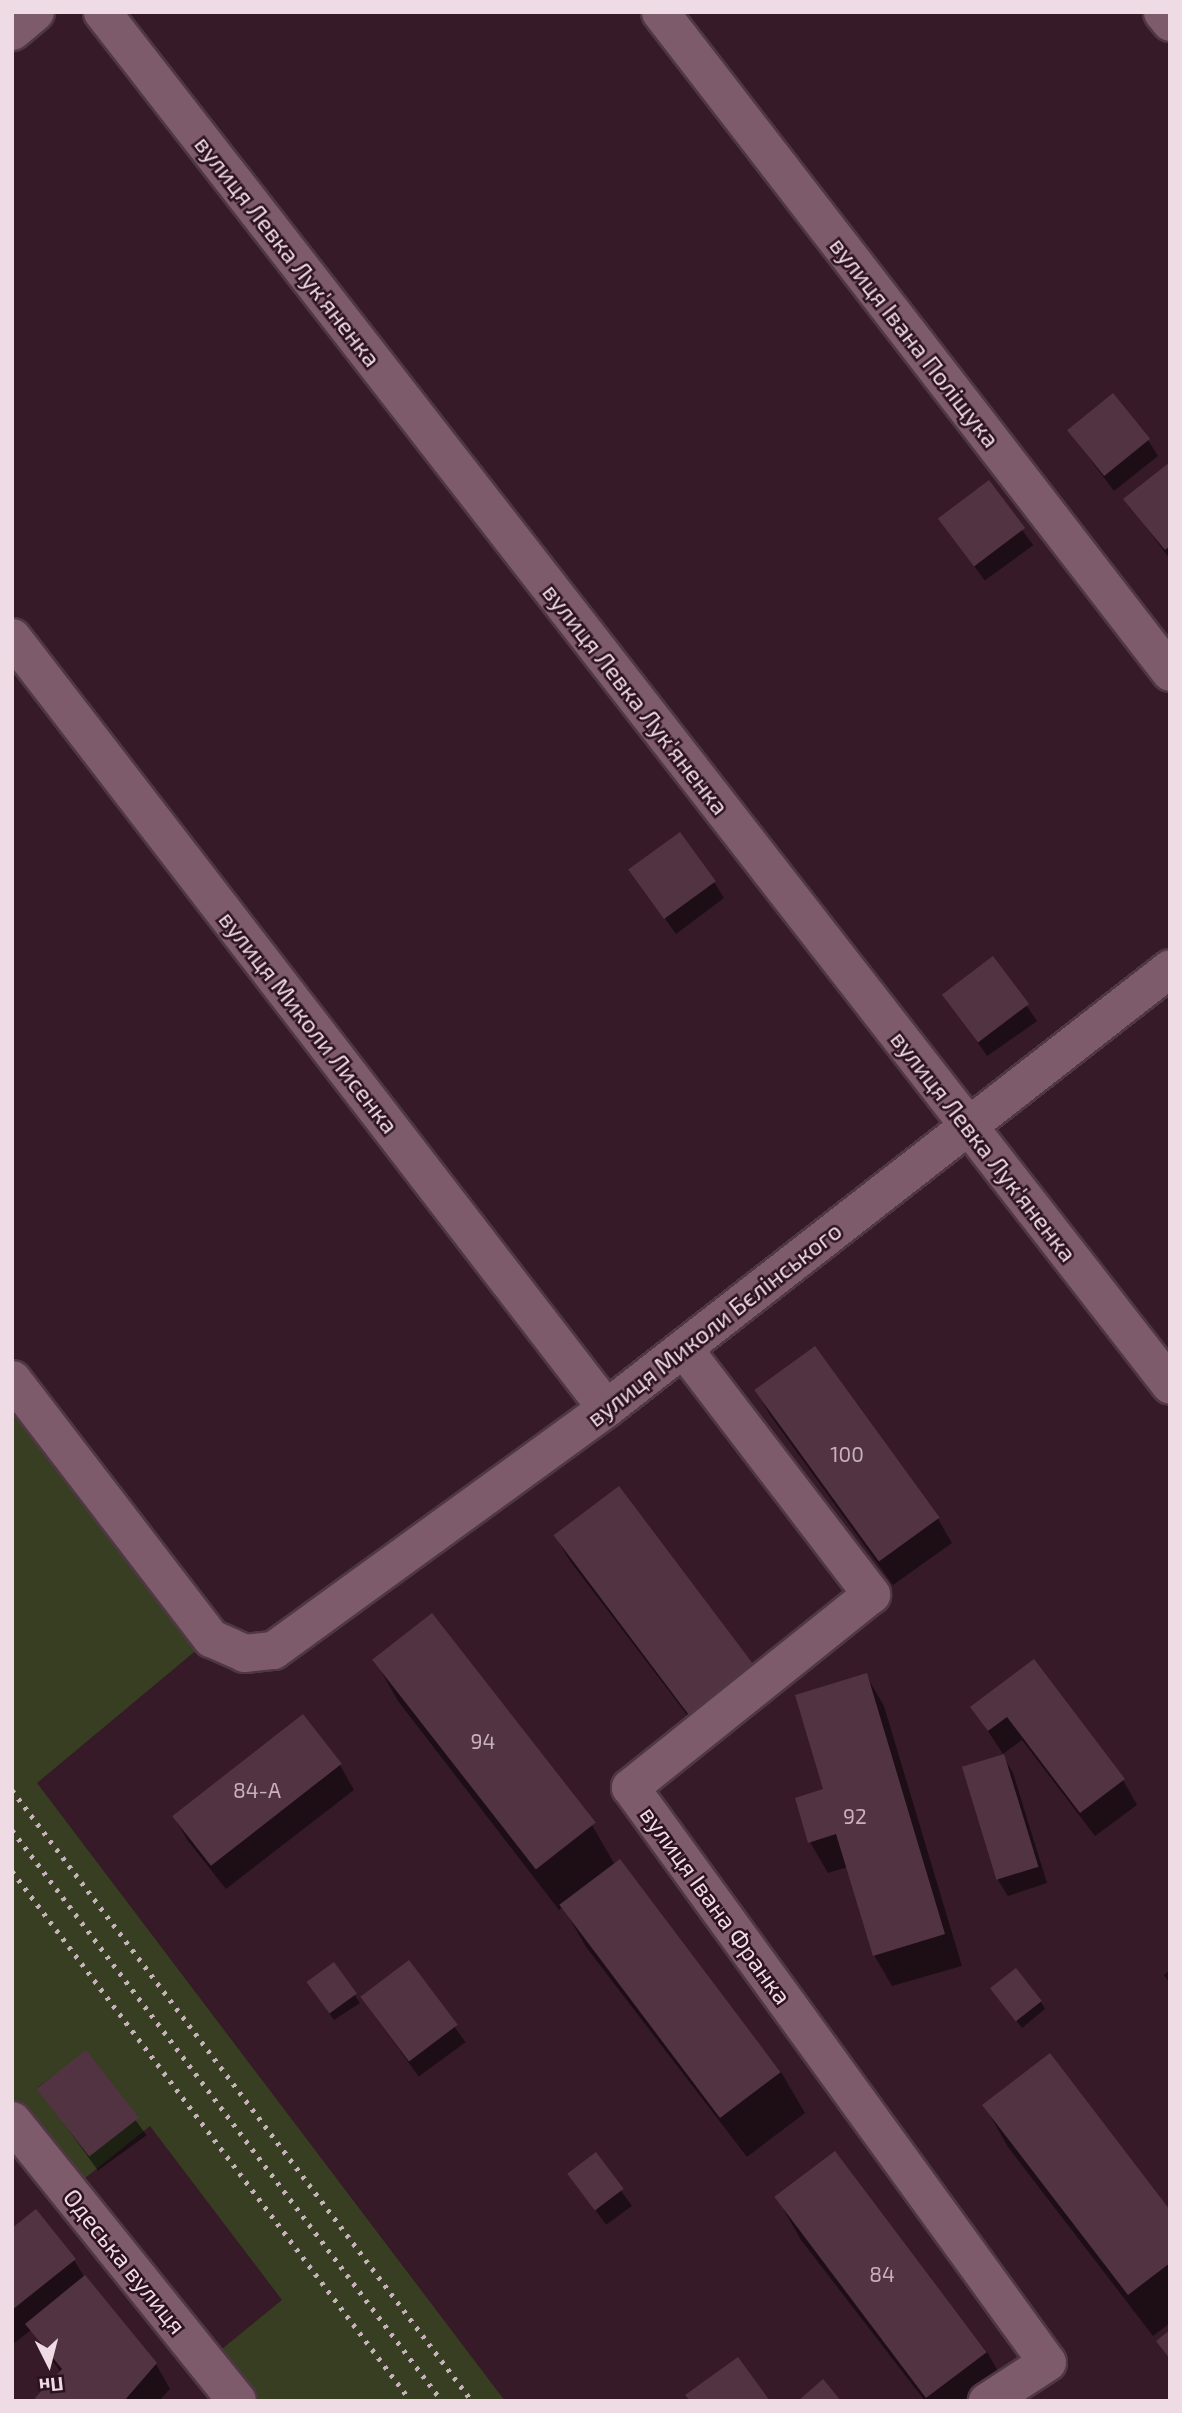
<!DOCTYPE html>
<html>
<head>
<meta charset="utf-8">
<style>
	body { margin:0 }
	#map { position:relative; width:1182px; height:2413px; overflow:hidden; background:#371a28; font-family:"Exo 2",sans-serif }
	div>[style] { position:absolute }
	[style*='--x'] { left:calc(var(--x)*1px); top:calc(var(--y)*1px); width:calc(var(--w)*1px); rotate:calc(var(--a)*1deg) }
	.green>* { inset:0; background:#373e21 }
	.shadow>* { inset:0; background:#0007; transform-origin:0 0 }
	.building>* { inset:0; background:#523341; transform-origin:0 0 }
	.roads { filter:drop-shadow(2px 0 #4f3843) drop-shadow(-2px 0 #4f3843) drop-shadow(0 2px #4f3843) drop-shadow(0 -2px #4f3843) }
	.street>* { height:37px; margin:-18.5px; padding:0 18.5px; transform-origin:18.5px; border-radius:18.5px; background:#7d5b6a }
	.secondary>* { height:38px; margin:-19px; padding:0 19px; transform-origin:19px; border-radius:19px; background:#7d5b6a }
	.rail>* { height:5px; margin-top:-2.5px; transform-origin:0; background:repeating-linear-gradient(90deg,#c7b1ba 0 3.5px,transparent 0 10.5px) }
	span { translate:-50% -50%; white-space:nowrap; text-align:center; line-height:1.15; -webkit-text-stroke:5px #2c111e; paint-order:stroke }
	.number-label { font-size:21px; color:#c8b1ba }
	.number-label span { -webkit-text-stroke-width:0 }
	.street-label { font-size:24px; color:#efdbe3 }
	.frame { position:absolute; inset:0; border:14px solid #efdbe3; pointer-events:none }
	.north { position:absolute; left:14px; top:2329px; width:70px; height:70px; -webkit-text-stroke:5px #2c111e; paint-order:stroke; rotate:174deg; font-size:19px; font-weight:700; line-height:28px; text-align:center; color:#efdbe3 }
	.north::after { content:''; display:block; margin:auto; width:24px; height:32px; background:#efdbe3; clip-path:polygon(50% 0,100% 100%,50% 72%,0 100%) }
</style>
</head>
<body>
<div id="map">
	<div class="green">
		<i style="clip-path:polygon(12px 1379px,211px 1638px,37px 1783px,505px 2401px,237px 2401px,206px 2362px,282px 2300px,150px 2126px,69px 2191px,12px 2126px)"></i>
	</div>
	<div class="shadow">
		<i style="clip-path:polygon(1069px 431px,1148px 440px,1158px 456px,1114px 491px)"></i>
		<i style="clip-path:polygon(1170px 464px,1170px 559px,1126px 500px)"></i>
		<i style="left:988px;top:483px;width:77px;height:60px;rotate:54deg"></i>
		<i style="clip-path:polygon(631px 871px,714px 882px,724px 898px,676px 934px)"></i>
		<i style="left:993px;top:958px;width:77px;height:61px;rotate:55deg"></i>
		<i style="clip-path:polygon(756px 1390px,938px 1519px,952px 1543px,893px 1585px,770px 1415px)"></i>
		<i style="clip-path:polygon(619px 1489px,707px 1741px,570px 1561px,556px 1537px)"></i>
		<i style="clip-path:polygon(374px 1659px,592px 1825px,615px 1865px,781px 2072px,805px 2113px,747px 2157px,586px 1947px,563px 1907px,559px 1910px,398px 1701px)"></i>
		<i style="clip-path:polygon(1034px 1661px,1123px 1780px,1137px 1805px,1095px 1836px,1022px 1740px,1003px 1754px,972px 1707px)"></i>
		<i style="clip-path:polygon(866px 1675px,884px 1706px,962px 1966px,892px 1986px,874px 1955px,848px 1867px,828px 1873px,810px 1842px,797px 1799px,825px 1790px)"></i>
		<i style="clip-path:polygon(303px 1717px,340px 1765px,354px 1790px,226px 1889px,188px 1841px,174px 1817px)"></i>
		<i style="clip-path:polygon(1003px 1756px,1013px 1773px,1047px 1883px,1008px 1896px,998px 1880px)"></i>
		<i style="left:408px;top:1963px;width:98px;height:58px;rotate:54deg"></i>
		<i style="clip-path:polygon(334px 1965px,360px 2003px,334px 2020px,313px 1990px)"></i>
		<i style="clip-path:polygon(1170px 1970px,1170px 1984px,1164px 1975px)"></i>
		<i style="clip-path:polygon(992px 1989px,1041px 2002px,1045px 2009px,1022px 2028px)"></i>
		<i style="left:86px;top:2052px;width:103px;height:60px;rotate:54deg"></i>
		<i style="clip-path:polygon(984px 2105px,1170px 2213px,1170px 2323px,1153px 2336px,1008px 2147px)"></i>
		<i style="clip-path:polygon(835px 2154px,987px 2352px,1011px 2394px,1002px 2401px,925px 2401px,801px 2240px,777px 2198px)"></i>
		<i style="left:595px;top:2155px;width:63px;height:32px;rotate:54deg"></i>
		<i style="clip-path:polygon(12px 2231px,74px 2260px,85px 2278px,156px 2364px,170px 2389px,159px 2401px,39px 2401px,61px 2373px,31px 2330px,12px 2345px)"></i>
	</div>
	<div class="building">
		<i style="left:1113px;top:393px;width:59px;height:59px;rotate:51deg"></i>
		<i style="clip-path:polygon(1170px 462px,1170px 546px,1165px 550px,1123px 499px)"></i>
		<i style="left:989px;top:480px;width:60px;height:64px;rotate:53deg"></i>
		<i style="left:680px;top:832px;width:61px;height:64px;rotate:54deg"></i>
		<i style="left:993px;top:956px;width:60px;height:64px;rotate:53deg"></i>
		<i style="left:815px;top:1346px;width:212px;height:75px;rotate:54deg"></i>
		<i style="left:619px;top:1486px;width:229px;height:82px;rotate:53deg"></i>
		<i style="left:432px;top:1613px;width:266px;height:76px;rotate:52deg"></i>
		<i style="clip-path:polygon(1034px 1659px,1125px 1779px,1080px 1813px,1007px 1717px,988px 1731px,970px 1707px)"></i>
		<i style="clip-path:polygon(867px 1673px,945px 1934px,873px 1956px,836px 1834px,808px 1843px,795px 1798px,823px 1789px,795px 1695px)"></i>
		<i style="left:303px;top:1714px;width:63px;height:166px;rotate:52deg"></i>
		<i style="left:1004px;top:1754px;width:118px;height:44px;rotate:73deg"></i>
		<i style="left:620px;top:1859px;width:267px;height:76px;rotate:53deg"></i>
		<i style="left:409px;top:1960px;width:81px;height:61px;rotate:53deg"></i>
		<i style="left:334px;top:1962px;width:39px;height:34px;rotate:54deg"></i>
		<i style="left:1016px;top:1968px;width:42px;height:33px;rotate:52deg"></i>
		<i style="left:86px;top:2050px;width:86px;height:63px;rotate:52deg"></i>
		<i style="clip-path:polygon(1050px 2053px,1170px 2210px,1170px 2263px,1128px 2295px,982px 2105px)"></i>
		<i style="left:835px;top:2151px;width:252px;height:76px;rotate:53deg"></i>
		<i style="left:596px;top:2152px;width:46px;height:36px;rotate:53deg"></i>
		<i style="clip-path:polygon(36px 2209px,76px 2259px,12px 2310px,12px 2228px)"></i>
		<i style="clip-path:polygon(85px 2275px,157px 2363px,124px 2401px,38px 2401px,35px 2398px,62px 2369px,25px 2324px)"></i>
		<i style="clip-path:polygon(1170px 2330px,1170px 2359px,1156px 2341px)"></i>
		<i style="clip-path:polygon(738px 2357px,770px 2401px,690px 2401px,685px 2395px)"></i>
		<i style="clip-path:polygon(823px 2379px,841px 2401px,798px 2401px)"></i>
	</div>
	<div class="roads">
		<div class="street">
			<i style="--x:102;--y:12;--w:1739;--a:52.12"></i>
			<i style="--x:660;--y:12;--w:834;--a:52.31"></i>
			<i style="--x:1162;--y:12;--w:13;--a:51"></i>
			<i style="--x:12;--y:31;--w:30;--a:-40"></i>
			<i style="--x:12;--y:637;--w:973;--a:52.39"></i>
			<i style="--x:683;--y:1348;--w:310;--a:52.6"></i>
			<i style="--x:871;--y:1594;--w:309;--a:141.3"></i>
			<i style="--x:630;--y:1787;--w:710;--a:54.05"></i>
			<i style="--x:1047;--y:2362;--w:72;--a:147"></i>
			<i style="--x:12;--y:1379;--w:327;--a:52.5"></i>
			<i style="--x:211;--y:1638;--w:36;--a:24"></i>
			<i style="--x:244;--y:1653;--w:29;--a:-6"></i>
			<i style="--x:273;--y:1650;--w:412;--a:-36"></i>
			<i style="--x:606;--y:1408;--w:715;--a:-37.96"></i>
		</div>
		<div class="secondary">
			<i style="--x:12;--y:2121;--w:359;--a:51.2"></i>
		</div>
	</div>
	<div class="rail">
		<i style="--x:12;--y:1790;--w:765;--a:53.03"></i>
		<i style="--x:12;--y:1830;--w:715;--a:53.02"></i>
		<i style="--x:12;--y:1871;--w:663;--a:53.03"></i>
	</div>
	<div class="number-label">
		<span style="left:847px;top:1454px">100</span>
		<span style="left:483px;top:1741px">94</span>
		<span style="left:257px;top:1790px">84-А</span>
		<span style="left:855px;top:1816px">92</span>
		<span style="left:882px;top:2274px">84</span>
	</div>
	<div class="street-label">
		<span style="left:288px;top:251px;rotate:52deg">вулиця Левка Лук'яненка</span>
		<span style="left:915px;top:342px;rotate:52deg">вулиця Івана Поліщука</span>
		<span style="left:636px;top:699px;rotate:52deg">вулиця Левка Лук'яненка</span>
		<span style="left:309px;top:1022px;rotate:52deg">вулиця Миколи Лисенка</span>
		<span style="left:984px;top:1146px;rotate:52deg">вулиця Левка Лук'яненка</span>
		<span style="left:714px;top:1324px;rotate:-38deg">вулиця Миколи Бєлінського</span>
		<span style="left:716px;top:1905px;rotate:54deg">вулиця Івана Франка</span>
		<span style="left:125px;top:2261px;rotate:51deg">Одеська вулиця</span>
	</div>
	<div class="frame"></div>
	<div class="north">Пн</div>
</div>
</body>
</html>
